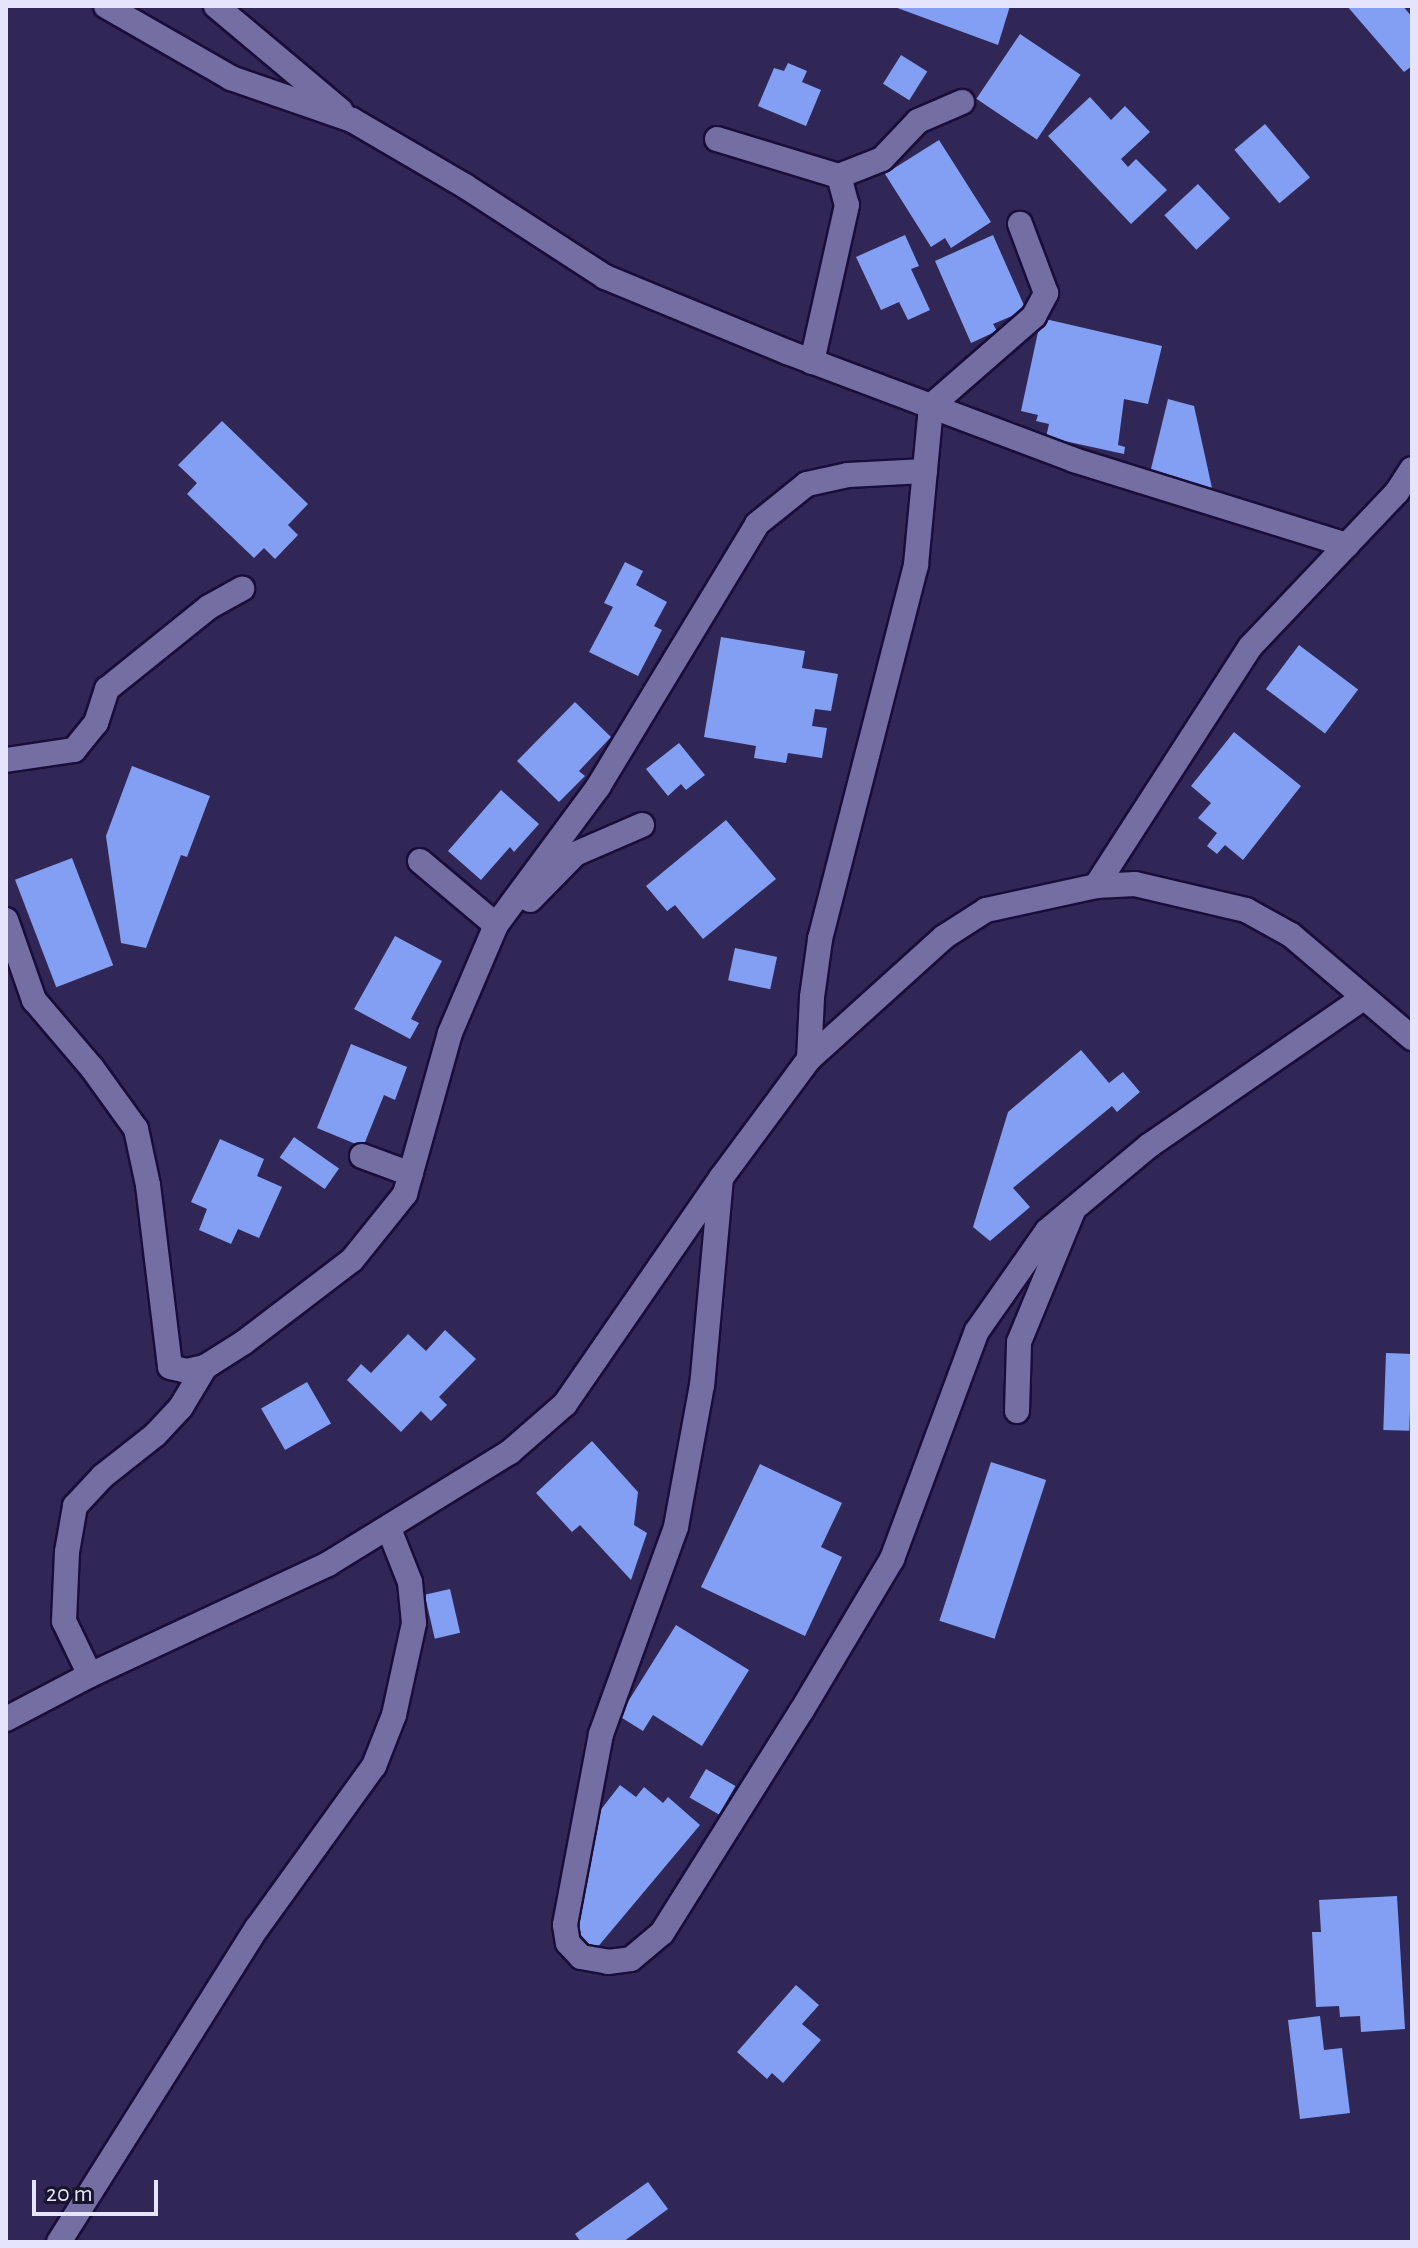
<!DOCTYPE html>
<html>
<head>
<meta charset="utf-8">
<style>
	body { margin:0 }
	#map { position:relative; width:1418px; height:2248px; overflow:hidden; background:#302756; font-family:"Alegreya Sans",sans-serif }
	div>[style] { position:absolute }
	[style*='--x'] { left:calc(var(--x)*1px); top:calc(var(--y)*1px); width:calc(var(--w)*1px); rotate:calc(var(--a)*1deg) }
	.building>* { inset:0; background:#839ff4; transform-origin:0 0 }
	.roads { filter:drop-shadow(2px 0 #190d3a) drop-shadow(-2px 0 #190d3a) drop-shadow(0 2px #190d3a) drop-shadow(0 -2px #190d3a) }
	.minor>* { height:24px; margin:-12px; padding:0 12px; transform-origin:12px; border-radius:12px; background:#756ea3 }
	.tertiary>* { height:24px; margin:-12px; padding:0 12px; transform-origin:12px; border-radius:12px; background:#756ea3 }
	span { translate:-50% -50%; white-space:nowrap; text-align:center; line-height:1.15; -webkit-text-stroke:8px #181429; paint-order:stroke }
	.frame { position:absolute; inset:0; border:8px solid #e5e4fc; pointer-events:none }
	.scale { position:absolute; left:32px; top:2180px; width:126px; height:36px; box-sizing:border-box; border:4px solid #e5e4fc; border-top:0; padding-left:10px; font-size:24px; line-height:28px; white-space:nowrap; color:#e5e4fc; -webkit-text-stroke:6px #181429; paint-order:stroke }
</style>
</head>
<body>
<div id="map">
	<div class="building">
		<i style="clip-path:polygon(892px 6px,1010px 6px,998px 45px)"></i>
		<i style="clip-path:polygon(1347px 6px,1403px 6px,1412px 17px,1412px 66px,1404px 72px)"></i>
		<i style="left:1020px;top:34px;width:73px;height:78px;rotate:34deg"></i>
		<i style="left:901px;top:55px;width:31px;height:34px;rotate:32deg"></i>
		<i style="clip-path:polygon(788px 63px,807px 71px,802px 82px,821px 90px,806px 126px,758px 106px,774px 68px,784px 71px)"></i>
		<i style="clip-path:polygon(1090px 97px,1111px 120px,1125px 106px,1150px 132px,1121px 159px,1128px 167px,1136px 159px,1167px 190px,1131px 224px,1048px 136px)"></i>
		<i style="left:1265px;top:124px;width:70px;height:40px;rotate:50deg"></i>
		<i style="clip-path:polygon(939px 140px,991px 222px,951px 248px,945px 238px,931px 247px,885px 174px)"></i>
		<i style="left:1198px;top:184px;width:47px;height:46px;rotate:47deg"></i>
		<i style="clip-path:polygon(905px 235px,919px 266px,911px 269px,930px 310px,908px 320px,899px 302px,881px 310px,856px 257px)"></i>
		<i style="clip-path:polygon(993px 235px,1026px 310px,993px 324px,997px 331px,971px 343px,935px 261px)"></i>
		<i style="clip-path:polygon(1041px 318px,1162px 346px,1148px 404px,1124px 399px,1118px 445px,1125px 447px,1124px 454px,1046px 437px,1049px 424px,1036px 421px,1038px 415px,1021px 411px)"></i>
		<i style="clip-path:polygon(1168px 399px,1194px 406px,1212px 488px,1150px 473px)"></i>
		<i style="clip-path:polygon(222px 421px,308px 504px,288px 525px,298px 535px,275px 559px,264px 548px,254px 558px,187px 494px,197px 483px,178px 465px)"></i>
		<i style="clip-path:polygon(625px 562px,643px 571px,636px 585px,667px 602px,654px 626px,662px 630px,638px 676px,589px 652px,613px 607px,604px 603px)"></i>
		<i style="clip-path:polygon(721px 637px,805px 651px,802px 668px,838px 674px,831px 711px,815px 709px,812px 726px,827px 728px,822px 758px,788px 753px,786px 763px,754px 758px,756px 746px,704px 737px)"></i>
		<i style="left:1299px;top:645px;width:74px;height:55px;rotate:37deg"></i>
		<i style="clip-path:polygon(575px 702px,611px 737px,579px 771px,585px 776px,559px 802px,517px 761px)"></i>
		<i style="clip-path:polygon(1234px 732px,1301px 786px,1243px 860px,1225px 845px,1217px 854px,1207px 846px,1217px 833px,1198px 818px,1211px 803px,1191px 786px)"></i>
		<i style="clip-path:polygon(679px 743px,705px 775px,686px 790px,681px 784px,668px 796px,646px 769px)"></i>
		<i style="clip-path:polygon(132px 766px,210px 796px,187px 857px,181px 855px,146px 948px,121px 943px,106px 836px)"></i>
		<i style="clip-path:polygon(501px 790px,539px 824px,514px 852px,510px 847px,481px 880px,448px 851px)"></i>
		<i style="clip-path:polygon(726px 820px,776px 879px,703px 939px,675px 905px,667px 911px,646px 886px)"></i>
		<i style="left:72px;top:858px;width:115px;height:61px;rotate:69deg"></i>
		<i style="clip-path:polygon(395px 936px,442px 961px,411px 1019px,419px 1023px,410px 1039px,354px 1009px)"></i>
		<i style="left:735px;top:948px;width:43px;height:33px;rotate:12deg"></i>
		<i style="clip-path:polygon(351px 1044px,407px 1067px,395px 1100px,384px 1095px,363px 1147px,317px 1128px)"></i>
		<i style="clip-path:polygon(1081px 1050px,1109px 1083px,1123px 1072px,1140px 1092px,1117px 1112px,1112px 1106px,1013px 1188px,1030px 1207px,990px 1241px,973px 1227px,1008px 1112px)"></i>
		<i style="left:294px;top:1137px;width:55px;height:25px;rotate:35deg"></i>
		<i style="clip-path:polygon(220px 1139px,264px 1159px,257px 1176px,282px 1187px,259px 1238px,238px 1229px,231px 1244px,199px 1230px,207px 1209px,191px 1202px)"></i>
		<i style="clip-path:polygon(445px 1330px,476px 1359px,439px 1397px,447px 1405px,431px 1421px,421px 1411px,401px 1432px,347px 1380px,361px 1364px,371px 1373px,408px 1334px,426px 1351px)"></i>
		<i style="left:1386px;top:1353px;width:26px;height:77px;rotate:2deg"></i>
		<i style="left:307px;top:1382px;width:48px;height:53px;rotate:60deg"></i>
		<i style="clip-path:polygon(592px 1441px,638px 1492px,634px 1525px,647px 1533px,631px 1580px,580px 1525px,572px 1532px,536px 1493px)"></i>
		<i style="left:991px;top:1462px;width:58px;height:167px;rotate:18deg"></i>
		<i style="clip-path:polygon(760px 1464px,842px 1503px,821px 1547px,842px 1557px,805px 1636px,701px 1587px)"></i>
		<i style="left:450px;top:1589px;width:45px;height:26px;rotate:77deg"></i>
		<i style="clip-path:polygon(676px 1625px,749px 1670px,702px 1746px,653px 1715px,643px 1731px,619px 1716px)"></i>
		<i style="left:706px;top:1769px;width:34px;height:33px;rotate:30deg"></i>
		<i style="clip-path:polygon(620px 1785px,636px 1797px,644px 1787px,663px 1803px,668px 1797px,700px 1825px,596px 1949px,580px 1946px,579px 1898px,599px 1812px)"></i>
		<i style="clip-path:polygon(1397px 1896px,1405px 2029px,1361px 2032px,1360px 2016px,1340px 2017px,1339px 2006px,1316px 2007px,1312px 1932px,1321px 1932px,1319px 1900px)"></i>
		<i style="clip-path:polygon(796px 1985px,819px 2005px,802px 2024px,821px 2040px,783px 2083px,772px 2073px,767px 2079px,737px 2052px)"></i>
		<i style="clip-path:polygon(1320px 2016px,1324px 2050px,1342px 2048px,1350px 2113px,1300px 2119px,1288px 2020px)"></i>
		<i style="clip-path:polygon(648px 2182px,668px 2209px,623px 2242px,581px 2242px,575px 2234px)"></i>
	</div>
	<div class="roads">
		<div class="minor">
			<i style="--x:106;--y:6;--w:144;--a:29.9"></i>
			<i style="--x:231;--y:78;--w:128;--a:19.1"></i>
			<i style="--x:352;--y:120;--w:131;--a:30.3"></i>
			<i style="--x:465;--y:186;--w:167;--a:33"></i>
			<i style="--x:605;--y:277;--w:197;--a:22.4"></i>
			<i style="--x:787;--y:352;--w:307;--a:20.6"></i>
			<i style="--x:1074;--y:460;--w:286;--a:17.3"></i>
			<i style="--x:216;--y:6;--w:163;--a:40"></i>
			<i style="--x:717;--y:139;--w:127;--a:16.9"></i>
			<i style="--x:839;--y:176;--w:30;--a:75"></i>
			<i style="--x:847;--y:205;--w:161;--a:102.6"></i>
			<i style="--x:839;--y:176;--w:46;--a:-21.6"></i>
			<i style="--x:882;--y:159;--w:52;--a:-46.5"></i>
			<i style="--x:918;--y:121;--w:48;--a:-23.4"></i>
			<i style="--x:6;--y:760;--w:69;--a:-8.4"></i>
			<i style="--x:74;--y:750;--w:35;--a:-51"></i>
			<i style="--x:96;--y:723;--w:36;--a:-72"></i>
			<i style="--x:107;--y:689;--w:131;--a:-38.8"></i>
			<i style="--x:209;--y:607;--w:38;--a:-29"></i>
			<i style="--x:420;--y:861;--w:99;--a:40.1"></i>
			<i style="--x:1096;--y:886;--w:284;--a:-57.2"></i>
			<i style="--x:1250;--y:647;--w:214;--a:-46.5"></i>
			<i style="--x:1397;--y:492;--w:27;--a:-57"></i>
			<i style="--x:530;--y:900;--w:64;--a:-45.6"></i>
			<i style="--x:575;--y:854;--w:73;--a:-23.4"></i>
			<i style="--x:6;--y:920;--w:85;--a:70.7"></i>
			<i style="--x:34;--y:1000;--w:89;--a:49.5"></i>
			<i style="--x:92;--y:1068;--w:75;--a:54.2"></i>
			<i style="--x:136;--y:1129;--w:57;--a:77.9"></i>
			<i style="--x:148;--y:1185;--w:183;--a:83.1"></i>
			<i style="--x:170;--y:1367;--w:17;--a:13"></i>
			<i style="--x:187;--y:1371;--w:18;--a:-13"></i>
			<i style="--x:205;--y:1367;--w:45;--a:-32.3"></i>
			<i style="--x:243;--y:1343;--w:137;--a:-37.3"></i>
			<i style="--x:352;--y:1260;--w:85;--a:-51.2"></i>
			<i style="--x:405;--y:1194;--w:167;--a:-74.4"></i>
			<i style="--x:450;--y:1033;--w:117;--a:-66.9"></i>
			<i style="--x:496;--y:925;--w:172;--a:-53.5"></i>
			<i style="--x:598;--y:787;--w:307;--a:-58.8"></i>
			<i style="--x:757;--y:524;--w:64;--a:-38.7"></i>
			<i style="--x:807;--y:484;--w:42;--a:-12.4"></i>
			<i style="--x:848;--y:475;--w:77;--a:-3"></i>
			<i style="--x:809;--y:1059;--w:62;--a:-87.2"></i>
			<i style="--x:812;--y:997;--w:59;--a:-82.1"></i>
			<i style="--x:820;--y:939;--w:386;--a:-75.6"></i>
			<i style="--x:916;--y:565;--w:160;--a:-84.6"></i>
			<i style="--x:931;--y:406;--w:137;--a:-41.1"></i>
			<i style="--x:1034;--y:316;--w:26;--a:-62"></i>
			<i style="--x:1046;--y:293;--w:74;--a:-110.6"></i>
			<i style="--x:362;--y:1156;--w:52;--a:20.2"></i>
			<i style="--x:721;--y:1178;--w:208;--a:95.2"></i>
			<i style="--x:702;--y:1385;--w:144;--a:100.4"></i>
			<i style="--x:676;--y:1527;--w:220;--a:109.9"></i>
			<i style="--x:601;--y:1734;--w:194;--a:100.7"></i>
			<i style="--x:565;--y:1925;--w:18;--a:81"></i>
			<i style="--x:568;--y:1943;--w:19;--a:47"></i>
			<i style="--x:581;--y:1957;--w:27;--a:10"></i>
			<i style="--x:608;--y:1962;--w:23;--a:-7"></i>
			<i style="--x:631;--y:1959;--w:40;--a:-40"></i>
			<i style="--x:662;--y:1933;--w:263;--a:-57.9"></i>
			<i style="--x:802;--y:1710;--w:176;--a:-59.2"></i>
			<i style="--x:892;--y:1559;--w:243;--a:-69.6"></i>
			<i style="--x:977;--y:1331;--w:122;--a:-55"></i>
			<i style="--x:1047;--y:1231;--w:134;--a:-39.9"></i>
			<i style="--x:1150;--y:1145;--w:257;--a:-34.6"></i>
			<i style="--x:1017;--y:1411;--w:69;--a:-88.3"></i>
			<i style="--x:1019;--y:1342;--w:142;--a:-67.6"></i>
			<i style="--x:90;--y:1675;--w:60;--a:-115.7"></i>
			<i style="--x:64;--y:1621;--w:69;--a:-87.5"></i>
			<i style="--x:67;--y:1552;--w:47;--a:-80.1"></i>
			<i style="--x:75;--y:1506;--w:41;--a:-47"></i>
			<i style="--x:103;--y:1476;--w:66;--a:-38.3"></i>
			<i style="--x:155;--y:1435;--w:38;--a:-47"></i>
			<i style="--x:181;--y:1407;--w:47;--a:-59"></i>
		</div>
		<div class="tertiary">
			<i style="--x:6;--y:1719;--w:95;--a:-27.6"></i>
			<i style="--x:90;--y:1675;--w:263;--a:-25"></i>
			<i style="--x:328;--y:1564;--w:214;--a:-31.6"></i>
			<i style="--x:510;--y:1452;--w:73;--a:-41.1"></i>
			<i style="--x:565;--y:1404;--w:275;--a:-55.4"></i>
			<i style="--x:721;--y:1178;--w:148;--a:-53.5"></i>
			<i style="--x:809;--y:1059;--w:182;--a:-42.1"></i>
			<i style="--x:944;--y:937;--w:50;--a:-32.7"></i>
			<i style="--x:986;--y:910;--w:113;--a:-12.3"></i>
			<i style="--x:1096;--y:886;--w:39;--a:-3"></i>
			<i style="--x:1135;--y:884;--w:114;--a:13.2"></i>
			<i style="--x:1246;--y:910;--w:51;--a:29.1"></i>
			<i style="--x:1291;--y:935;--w:159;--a:40.4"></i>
			<i style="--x:59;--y:2242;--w:371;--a:-57.8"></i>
			<i style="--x:257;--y:1928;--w:200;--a:-54.2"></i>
			<i style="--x:374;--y:1766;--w:55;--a:-68.6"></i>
			<i style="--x:394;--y:1715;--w:94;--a:-77.7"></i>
			<i style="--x:414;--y:1623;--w:41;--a:-95.6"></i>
			<i style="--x:410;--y:1582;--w:57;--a:-111.6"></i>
		</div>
	</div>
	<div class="frame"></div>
	<div class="scale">20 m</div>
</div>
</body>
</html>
